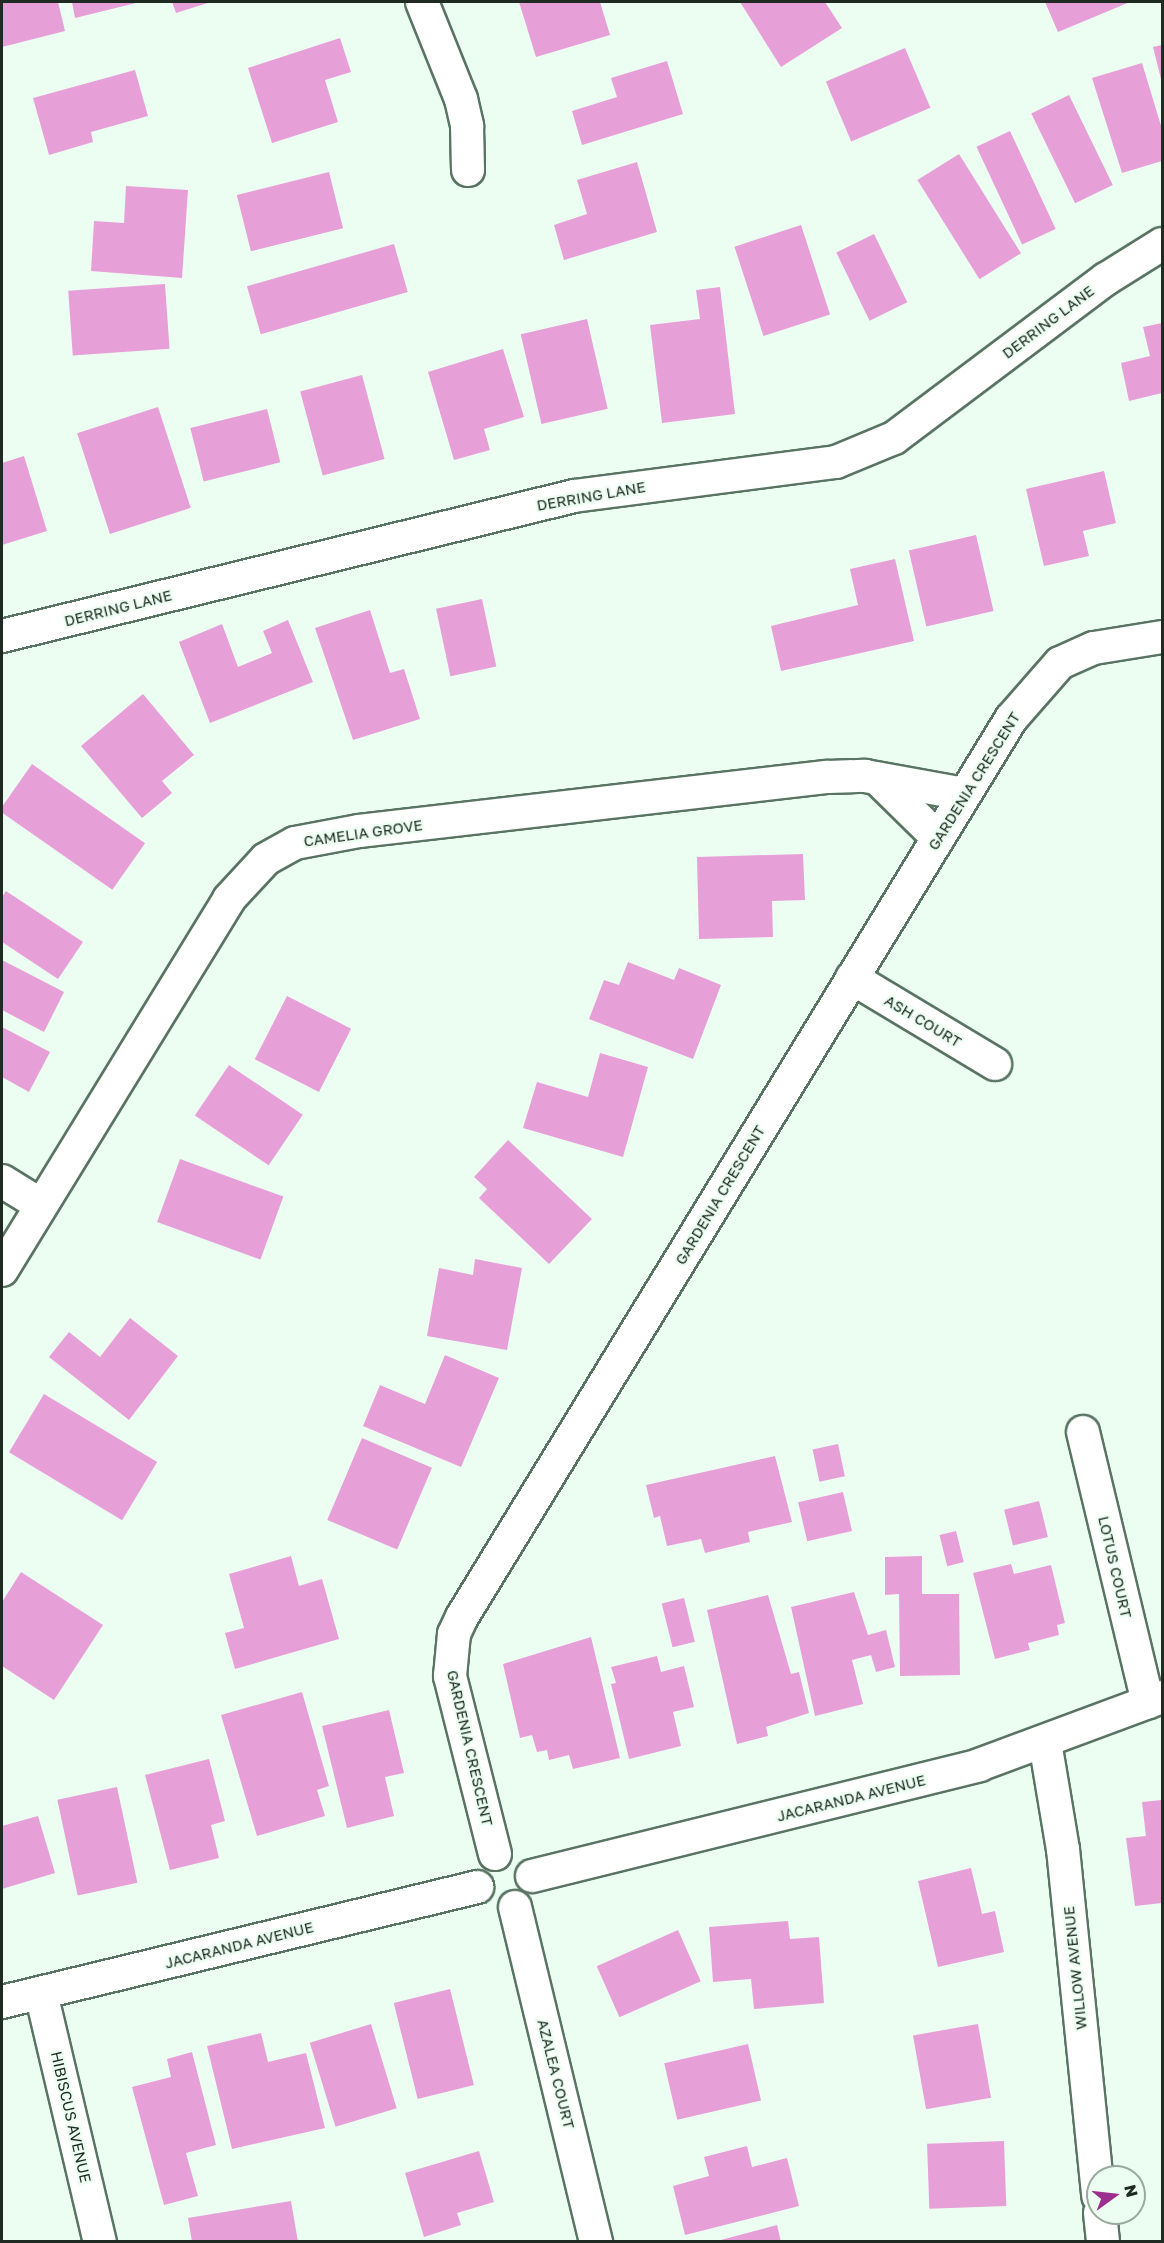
<!DOCTYPE html>
<html>
<head>
<meta charset="utf-8">
<style>
	body { margin:0 }
	#map { position:relative; width:1164px; height:2243px; overflow:hidden; background:#ecfef2; font-family:"Golos Text",sans-serif }
	div>[style] { position:absolute }
	[style*='--x'] { left:calc(var(--x)*1px); top:calc(var(--y)*1px); width:calc(var(--w)*1px); rotate:calc(var(--a)*1deg) }
	.building>* { inset:0; background:#e79fd8; transform-origin:0 0 }
	.roads { filter:drop-shadow(2px 0 #5a7464) drop-shadow(-2px 0 #5a7464) drop-shadow(0 2px #5a7464) drop-shadow(0 -2px #5a7464) }
	.street>* { height:32px; margin:-16px; padding:0 16px; transform-origin:16px; border-radius:16px; background:#fff }
	span { translate:-50% -50%; white-space:nowrap; text-align:center; line-height:1.15; -webkit-text-stroke:4.5px #ecfef2; paint-order:stroke }
	.street-label { font-size:15px; color:#1f2a23 }
	.frame { position:absolute; inset:0; border:3px solid #1f2a23; pointer-events:none }
	.north { position:absolute; left:1086px; top:2165px; width:60px; height:60px; box-sizing:border-box; background:#ecfef2; border:2px solid #9aa99f; border-radius:50%; rotate:75deg; font-size:16px; font-weight:700; line-height:24px; text-align:center; color:#1f2a23 }
	.north::after { content:''; display:block; margin:auto; width:21px; height:27px; background:#9d2e8d; clip-path:polygon(50% 0,100% 100%,50% 72%,0 100%) }
</style>
</head>
<body>
<div id="map">
	<div class="building">
		<i style="clip-path:polygon(2px 2px,58px 2px,65px 31px,2px 47px)"></i>
		<i style="clip-path:polygon(72px 2px,140px 2px,75px 18px)"></i>
		<i style="clip-path:polygon(172px 2px,211px 2px,176px 13px)"></i>
		<i style="clip-path:polygon(519px 2px,600px 2px,610px 35px,536px 57px)"></i>
		<i style="clip-path:polygon(740px 2px,825px 2px,842px 28px,781px 67px)"></i>
		<i style="clip-path:polygon(1045px 2px,1130px 2px,1058px 32px)"></i>
		<i style="clip-path:polygon(340px 38px,351px 72px,325px 80px,338px 122px,272px 143px,248px 68px)"></i>
		<i style="clip-path:polygon(1162px 45px,1162px 83px,1153px 47px)"></i>
		<i style="left:905px;top:48px;width:65px;height:86px;rotate:67deg"></i>
		<i style="clip-path:polygon(667px 61px,683px 114px,582px 145px,572px 111px,617px 97px,611px 78px)"></i>
		<i style="clip-path:polygon(1142px 63px,1162px 129px,1162px 161px,1122px 173px,1092px 78px)"></i>
		<i style="clip-path:polygon(135px 70px,148px 116px,91px 132px,93px 142px,49px 155px,33px 98px)"></i>
		<i style="left:1069px;top:95px;width:100px;height:42px;rotate:64deg"></i>
		<i style="left:1010px;top:131px;width:108px;height:37px;rotate:65deg"></i>
		<i style="left:959px;top:154px;width:117px;height:49px;rotate:58deg"></i>
		<i style="clip-path:polygon(637px 162px,657px 232px,564px 260px,554px 225px,587px 214px,577px 180px)"></i>
		<i style="left:329px;top:172px;width:58px;height:95px;rotate:76deg"></i>
		<i style="clip-path:polygon(126px 186px,188px 190px,182px 278px,91px 271px,94px 221px,124px 223px)"></i>
		<i style="left:801px;top:225px;width:94px;height:70px;rotate:72deg"></i>
		<i style="left:874px;top:234px;width:76px;height:42px;rotate:64deg"></i>
		<i style="left:394px;top:244px;width:50px;height:153px;rotate:74deg"></i>
		<i style="left:165px;top:284px;width:65px;height:97px;rotate:86deg"></i>
		<i style="clip-path:polygon(720px 287px,735px 414px,662px 423px,650px 325px,700px 319px,696px 290px)"></i>
		<i style="left:587px;top:319px;width:92px;height:68px;rotate:77deg"></i>
		<i style="clip-path:polygon(1162px 323px,1162px 393px,1129px 401px,1121px 363px,1150px 356px,1143px 327px)"></i>
		<i style="clip-path:polygon(503px 349px,524px 417px,484px 429px,490px 450px,454px 460px,428px 372px)"></i>
		<i style="left:362px;top:375px;width:87px;height:64px;rotate:75deg"></i>
		<i style="left:158px;top:407px;width:106px;height:85px;rotate:72deg"></i>
		<i style="left:267px;top:409px;width:55px;height:79px;rotate:76deg"></i>
		<i style="clip-path:polygon(24px 456px,47px 531px,2px 545px,2px 463px)"></i>
		<i style="clip-path:polygon(1104px 471px,1116px 523px,1083px 531px,1089px 556px,1044px 566px,1026px 489px)"></i>
		<i style="left:976px;top:535px;width:78px;height:69px;rotate:77deg"></i>
		<i style="clip-path:polygon(895px 559px,914px 641px,781px 671px,771px 626px,858px 605px,850px 569px)"></i>
		<i style="left:482px;top:599px;width:69px;height:47px;rotate:78deg"></i>
		<i style="clip-path:polygon(370px 610px,390px 673px,404px 669px,420px 719px,353px 740px,315px 628px)"></i>
		<i style="clip-path:polygon(288px 620px,313px 682px,210px 723px,179px 642px,222px 624px,238px 667px,272px 653px,263px 631px)"></i>
		<i style="clip-path:polygon(143px 694px,194px 755px,162px 781px,172px 793px,142px 818px,81px 746px)"></i>
		<i style="left:32px;top:764px;width:138px;height:57px;rotate:35deg"></i>
		<i style="clip-path:polygon(803px 854px,805px 900px,772px 901px,773px 937px,699px 939px,697px 857px)"></i>
		<i style="clip-path:polygon(6px 891px,83px 942px,58px 979px,2px 942px,2px 897px)"></i>
		<i style="clip-path:polygon(2px 960px,64px 992px,44px 1032px,2px 1010px)"></i>
		<i style="clip-path:polygon(628px 962px,674px 980px,679px 968px,721px 985px,693px 1059px,589px 1019px,604px 980px,619px 985px)"></i>
		<i style="left:287px;top:996px;width:72px;height:71px;rotate:27deg"></i>
		<i style="clip-path:polygon(2px 1027px,50px 1052px,29px 1092px,2px 1077px)"></i>
		<i style="clip-path:polygon(600px 1053px,648px 1067px,623px 1157px,523px 1128px,537px 1082px,588px 1097px)"></i>
		<i style="left:229px;top:1065px;width:89px;height:61px;rotate:34deg"></i>
		<i style="clip-path:polygon(508px 1140px,592px 1219px,549px 1264px,479px 1198px,487px 1189px,474px 1177px)"></i>
		<i style="left:180px;top:1159px;width:110px;height:67px;rotate:20deg"></i>
		<i style="clip-path:polygon(475px 1259px,522px 1268px,507px 1350px,427px 1336px,439px 1268px,473px 1275px)"></i>
		<i style="clip-path:polygon(130px 1318px,178px 1356px,129px 1420px,49px 1357px,69px 1332px,100px 1357px)"></i>
		<i style="clip-path:polygon(445px 1355px,499px 1378px,461px 1467px,363px 1426px,380px 1385px,425px 1404px)"></i>
		<i style="left:44px;top:1394px;width:132px;height:68px;rotate:31deg"></i>
		<i style="left:362px;top:1438px;width:76px;height:89px;rotate:23deg"></i>
		<i style="left:838px;top:1444px;width:33px;height:26px;rotate:78deg"></i>
		<i style="clip-path:polygon(775px 1456px,792px 1522px,748px 1532px,750px 1542px,705px 1553px,701px 1539px,667px 1546px,660px 1516px,654px 1518px,646px 1485px)"></i>
		<i style="left:843px;top:1492px;width:40px;height:46px;rotate:77deg"></i>
		<i style="left:1039px;top:1501px;width:37px;height:36px;rotate:76deg"></i>
		<i style="left:956px;top:1531px;width:32px;height:17px;rotate:76deg"></i>
		<i style="clip-path:polygon(291px 1556px,299px 1586px,322px 1579px,339px 1639px,235px 1669px,225px 1633px,244px 1628px,229px 1574px)"></i>
		<i style="clip-path:polygon(922px 1556px,922px 1594px,959px 1594px,960px 1675px,900px 1676px,899px 1594px,885px 1595px,885px 1557px)"></i>
		<i style="clip-path:polygon(1011px 1564px,1014px 1574px,1051px 1565px,1065px 1623px,1057px 1625px,1059px 1635px,1028px 1643px,1030px 1650px,995px 1659px,973px 1573px)"></i>
		<i style="clip-path:polygon(21px 1572px,103px 1625px,54px 1700px,2px 1666px,2px 1602px)"></i>
		<i style="clip-path:polygon(854px 1592px,868px 1635px,886px 1630px,895px 1667px,876px 1672px,871px 1655px,852px 1660px,863px 1704px,815px 1716px,791px 1607px)"></i>
		<i style="clip-path:polygon(768px 1595px,791px 1674px,799px 1672px,809px 1713px,766px 1727px,768px 1736px,737px 1744px,707px 1610px)"></i>
		<i style="left:684px;top:1598px;width:45px;height:23px;rotate:76deg"></i>
		<i style="clip-path:polygon(591px 1637px,620px 1758px,573px 1769px,569px 1755px,549px 1760px,547px 1750px,537px 1752px,532px 1735px,520px 1738px,503px 1664px)"></i>
		<i style="clip-path:polygon(657px 1656px,661px 1672px,684px 1666px,694px 1707px,673px 1712px,681px 1746px,629px 1759px,611px 1684px,616px 1683px,611px 1667px)"></i>
		<i style="clip-path:polygon(302px 1692px,329px 1786px,317px 1790px,325px 1816px,257px 1836px,221px 1715px)"></i>
		<i style="clip-path:polygon(389px 1710px,404px 1773px,385px 1777px,394px 1816px,347px 1828px,322px 1726px)"></i>
		<i style="clip-path:polygon(209px 1759px,225px 1821px,211px 1825px,219px 1858px,170px 1870px,145px 1775px)"></i>
		<i style="left:117px;top:1787px;width:98px;height:61px;rotate:78deg"></i>
		<i style="clip-path:polygon(1162px 1800px,1162px 1903px,1135px 1906px,1126px 1838px,1146px 1836px,1142px 1802px)"></i>
		<i style="clip-path:polygon(38px 1816px,55px 1873px,2px 1889px,2px 1826px)"></i>
		<i style="clip-path:polygon(971px 1868px,982px 1914px,995px 1911px,1004px 1952px,938px 1967px,918px 1881px)"></i>
		<i style="clip-path:polygon(788px 1921px,790px 1939px,819px 1937px,824px 2003px,754px 2009px,751px 1979px,713px 1982px,709px 1927px)"></i>
		<i style="left:678px;top:1930px;width:56px;height:89px;rotate:66deg"></i>
		<i style="left:450px;top:1989px;width:99px;height:58px;rotate:76deg"></i>
		<i style="left:371px;top:2024px;width:88px;height:64px;rotate:73deg"></i>
		<i style="left:978px;top:2024px;width:75px;height:66px;rotate:80deg"></i>
		<i style="clip-path:polygon(261px 2033px,268px 2062px,306px 2053px,325px 2128px,232px 2149px,207px 2046px)"></i>
		<i style="left:748px;top:2044px;width:58px;height:86px;rotate:77deg"></i>
		<i style="clip-path:polygon(192px 2052px,216px 2145px,186px 2153px,198px 2196px,164px 2205px,132px 2087px,171px 2077px,167px 2059px)"></i>
		<i style="left:1004px;top:2141px;width:65px;height:77px;rotate:88deg"></i>
		<i style="clip-path:polygon(747px 2146px,752px 2167px,787px 2158px,799px 2206px,685px 2235px,673px 2186px,709px 2176px,704px 2157px)"></i>
		<i style="clip-path:polygon(479px 2151px,494px 2202px,457px 2213px,461px 2225px,424px 2237px,405px 2173px)"></i>
		<i style="clip-path:polygon(291px 2201px,298px 2242px,192px 2242px,188px 2218px)"></i>
		<i style="clip-path:polygon(777px 2225px,781px 2242px,717px 2242px,717px 2241px)"></i>
	</div>
	<div class="roads">
		<div class="street">
			<i style="--x:422;--y:2;--w:105;--a:68.1"></i>
			<i style="--x:461;--y:99;--w:28;--a:77"></i>
			<i style="--x:467;--y:126;--w:44;--a:88.7"></i>
			<i style="--x:2;--y:636;--w:589;--a:-13.75"></i>
			<i style="--x:574;--y:496;--w:264;--a:-7.4"></i>
			<i style="--x:836;--y:462;--w:63;--a:-22.5"></i>
			<i style="--x:894;--y:438;--w:265;--a:-36.9"></i>
			<i style="--x:1106;--y:279;--w:66;--a:-32"></i>
			<i style="--x:878;--y:779;--w:84;--a:44.5"></i>
			<i style="--x:852;--y:978;--w:167;--a:31"></i>
			<i style="--x:2;--y:1181;--w:46;--a:31.6"></i>
			<i style="--x:2;--y:1270;--w:435;--a:-58.5"></i>
			<i style="--x:229;--y:899;--w:54;--a:-47.2"></i>
			<i style="--x:266;--y:859;--w:33;--a:-29"></i>
			<i style="--x:295;--y:843;--w:65;--a:-10.6"></i>
			<i style="--x:359;--y:831;--w:472;--a:-6.6"></i>
			<i style="--x:828;--y:777;--w:37;--a:-2"></i>
			<i style="--x:865;--y:776;--w:101;--a:10.3"></i>
			<i style="--x:1083;--y:1432;--w:278;--a:76.5"></i>
			<i style="--x:1045;--y:1742;--w:109;--a:80.5"></i>
			<i style="--x:1063;--y:1849;--w:349;--a:84.2"></i>
			<i style="--x:495;--y:1854;--w:184;--a:-104.2"></i>
			<i style="--x:450;--y:1676;--w:42;--a:-84.6"></i>
			<i style="--x:454;--y:1634;--w:19;--a:-65"></i>
			<i style="--x:462;--y:1617;--w:1053;--a:-58.56"></i>
			<i style="--x:1011;--y:719;--w:74;--a:-48.8"></i>
			<i style="--x:1060;--y:663;--w:37;--a:-24"></i>
			<i style="--x:1094;--y:648;--w:69;--a:-9.2"></i>
			<i style="--x:532;--y:1876;--w:461;--a:-13.9"></i>
			<i style="--x:979;--y:1765;--w:195;--a:-20.4"></i>
			<i style="--x:515;--y:1907;--w:345;--a:76.4"></i>
			<i style="--x:41;--y:1993;--w:256;--a:76.7"></i>
			<i style="--x:2;--y:2002;--w:489;--a:-13.6"></i>
			<i style="--x:1100;--y:2213;--w:29;--a:84"></i>
		</div>
	</div>
	<div class="street-label">
		<span style="left:1048px;top:322px;rotate:-37deg">DERRING LANE</span>
		<span style="left:591px;top:496px;rotate:-10deg">DERRING LANE</span>
		<span style="left:118px;top:608px;rotate:-14deg">DERRING LANE</span>
		<span style="left:974px;top:781px;rotate:-58deg">GARDENIA CRESCENT</span>
		<span style="left:363px;top:833px;rotate:-8deg">CAMELIA GROVE</span>
		<span style="left:923px;top:1021px;rotate:31deg">ASH COURT</span>
		<span style="left:720px;top:1195px;rotate:-59deg">GARDENIA CRESCENT</span>
		<span style="left:1115px;top:1567px;rotate:77deg">LOTUS COURT</span>
		<span style="left:470px;top:1748px;rotate:77deg">GARDENIA CRESCENT</span>
		<span style="left:851px;top:1798px;rotate:-14deg">JACARANDA AVENUE</span>
		<span style="left:239px;top:1945px;rotate:-14deg">JACARANDA AVENUE</span>
		<span style="left:1075px;top:1968px;rotate:-96deg">WILLOW AVENUE</span>
		<span style="left:556px;top:2074px;rotate:76deg">AZALEA COURT</span>
		<span style="left:71px;top:2117px;rotate:77deg">HIBISCUS AVENUE</span>
	</div>
	<div class="frame"></div>
	<div class="north">N</div>
</div>
</body>
</html>
